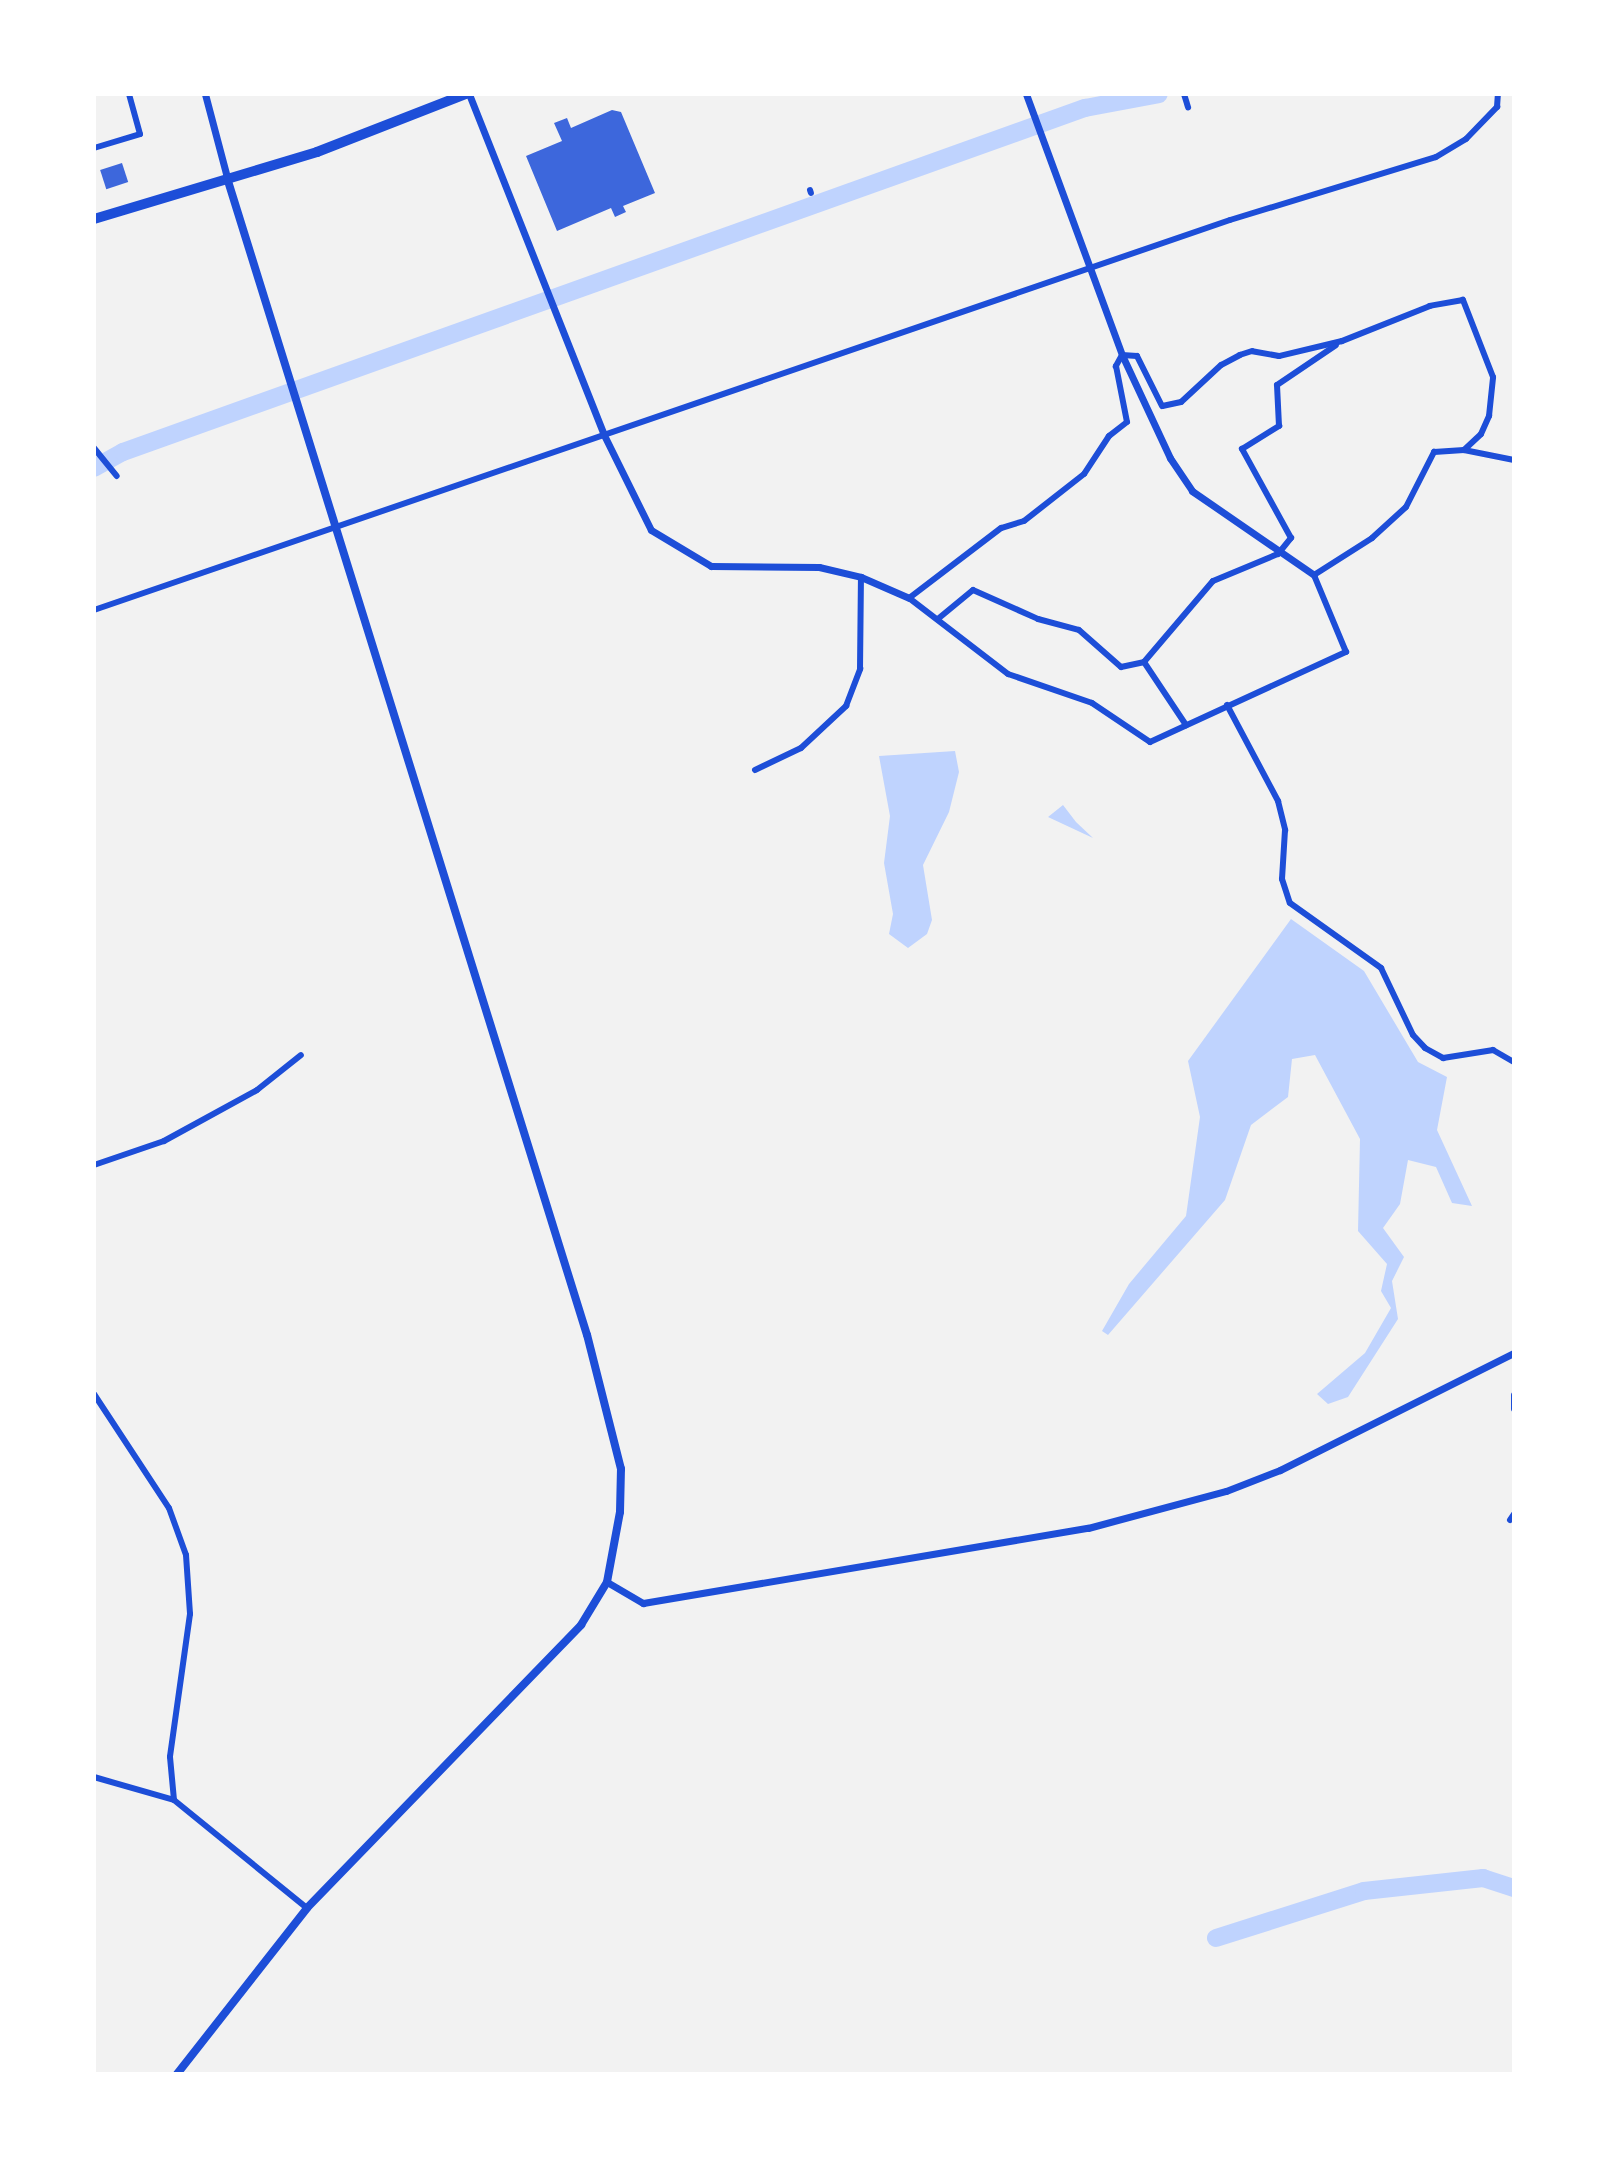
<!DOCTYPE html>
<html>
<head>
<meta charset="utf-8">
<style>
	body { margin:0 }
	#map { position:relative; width:1608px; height:2168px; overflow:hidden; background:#f2f2f2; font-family:Figtree,sans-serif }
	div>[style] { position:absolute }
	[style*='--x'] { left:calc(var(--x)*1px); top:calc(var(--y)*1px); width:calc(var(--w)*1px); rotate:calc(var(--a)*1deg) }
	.water>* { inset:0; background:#bfd3fe }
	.river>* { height:18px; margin:-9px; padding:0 9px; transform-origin:9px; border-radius:9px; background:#bfd3fe }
	.building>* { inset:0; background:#3d67dc; transform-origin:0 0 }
	.minor>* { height:6px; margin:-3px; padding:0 3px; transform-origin:3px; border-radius:3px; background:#1d4ed8 }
	.tertiary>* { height:7px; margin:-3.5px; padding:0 3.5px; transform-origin:3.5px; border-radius:3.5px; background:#1d4ed8 }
	.secondary>* { height:8px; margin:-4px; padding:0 4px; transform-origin:4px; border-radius:4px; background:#1d4ed8 }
	.trunk>* { height:10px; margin:-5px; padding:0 5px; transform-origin:5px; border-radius:5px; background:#1d4ed8 }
	span { translate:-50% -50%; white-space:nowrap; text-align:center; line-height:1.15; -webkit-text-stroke:6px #fff; paint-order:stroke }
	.frame { position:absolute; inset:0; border:96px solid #fff; pointer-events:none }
</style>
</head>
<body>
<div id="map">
	<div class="water">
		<i style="clip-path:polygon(955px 751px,959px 772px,949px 812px,923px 865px,932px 920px,927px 934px,908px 948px,889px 934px,893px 914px,884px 863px,890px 816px,879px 756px)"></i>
		<i style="clip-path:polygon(1063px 805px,1076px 822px,1093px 838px,1048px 817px)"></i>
		<i style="clip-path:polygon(1291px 919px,1364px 971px,1418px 1062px,1447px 1077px,1437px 1130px,1472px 1206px,1452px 1203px,1436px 1167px,1408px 1160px,1400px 1204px,1383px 1228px,1404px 1257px,1392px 1281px,1398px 1319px,1348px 1397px,1328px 1404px,1317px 1394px,1365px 1353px,1391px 1308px,1381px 1291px,1387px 1264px,1358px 1231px,1360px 1139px,1315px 1055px,1292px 1059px,1288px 1097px,1251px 1125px,1225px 1200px,1108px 1335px,1102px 1331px,1129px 1284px,1186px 1216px,1200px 1117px,1188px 1061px)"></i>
	</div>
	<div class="river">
		<i style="--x:94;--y:468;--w:33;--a:-29"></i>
		<i style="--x:123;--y:452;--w:1022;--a:-19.68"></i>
		<i style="--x:1085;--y:108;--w:75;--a:-10.7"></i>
		<i style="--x:1216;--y:1938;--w:155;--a:-17.6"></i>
		<i style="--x:1364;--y:1891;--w:120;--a:-6.2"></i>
		<i style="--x:1483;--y:1878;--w:33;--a:18"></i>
	</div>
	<div class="building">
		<i style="clip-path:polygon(612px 110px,621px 112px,655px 193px,623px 206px,626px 212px,615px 217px,611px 208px,557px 231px,526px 156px,562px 141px,554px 123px,567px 118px,571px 128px)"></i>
		<i style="left:122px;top:163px;width:20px;height:23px;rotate:72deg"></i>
	</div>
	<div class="minor">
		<i style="--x:1184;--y:94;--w:14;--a:73"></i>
		<i style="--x:94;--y:148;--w:48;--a:-16.9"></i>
		<i style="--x:140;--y:134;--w:41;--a:-105.4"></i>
		<i style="--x:810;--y:190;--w:3;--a:72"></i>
		<i style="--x:94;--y:448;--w:36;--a:51"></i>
		<i style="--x:1464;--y:450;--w:23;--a:-43"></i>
		<i style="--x:1481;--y:434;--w:20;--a:-66"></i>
		<i style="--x:1489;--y:416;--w:39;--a:-84"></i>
		<i style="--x:1493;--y:377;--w:83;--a:-111.3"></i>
		<i style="--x:1463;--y:300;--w:34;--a:170"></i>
		<i style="--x:1430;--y:306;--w:95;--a:158.3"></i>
		<i style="--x:1342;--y:341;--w:65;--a:166.6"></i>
		<i style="--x:1279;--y:356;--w:27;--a:-170"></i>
		<i style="--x:1252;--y:351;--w:13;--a:162"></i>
		<i style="--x:1240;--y:355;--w:21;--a:152"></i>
		<i style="--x:1221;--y:365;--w:54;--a:137.2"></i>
		<i style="--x:1181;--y:402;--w:19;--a:168"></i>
		<i style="--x:1162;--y:406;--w:56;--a:-116.6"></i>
		<i style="--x:1137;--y:356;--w:15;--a:-176"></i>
		<i style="--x:1122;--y:355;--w:13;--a:119"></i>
		<i style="--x:1116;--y:366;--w:57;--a:78.9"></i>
		<i style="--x:1127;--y:422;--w:23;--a:142"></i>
		<i style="--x:1109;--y:436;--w:45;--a:123.3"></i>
		<i style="--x:1084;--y:474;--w:76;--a:141.9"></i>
		<i style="--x:1024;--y:521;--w:24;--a:163"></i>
		<i style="--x:1001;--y:528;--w:116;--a:142.7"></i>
		<i style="--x:909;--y:598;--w:125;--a:37.5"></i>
		<i style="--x:1008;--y:674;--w:89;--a:19"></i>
		<i style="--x:1092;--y:703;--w:70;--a:33.9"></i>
		<i style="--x:1150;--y:742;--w:216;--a:-24.7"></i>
		<i style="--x:1346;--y:652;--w:83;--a:-112.6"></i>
		<i style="--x:1314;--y:575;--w:69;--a:-32.5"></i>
		<i style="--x:1372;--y:538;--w:46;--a:-42.4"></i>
		<i style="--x:1406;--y:507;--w:62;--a:-63"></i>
		<i style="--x:1434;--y:452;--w:30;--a:-4"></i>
		<i style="--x:1464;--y:450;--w:51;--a:11.3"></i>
		<i style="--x:94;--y:610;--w:1201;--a:-18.95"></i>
		<i style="--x:1230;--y:220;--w:215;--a:-17"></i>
		<i style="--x:1436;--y:157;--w:35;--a:-31"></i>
		<i style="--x:1466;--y:139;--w:45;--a:-45.9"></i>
		<i style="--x:1497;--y:107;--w:13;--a:-86"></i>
		<i style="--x:939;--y:618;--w:44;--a:-39.5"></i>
		<i style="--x:973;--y:590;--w:71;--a:24"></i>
		<i style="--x:1038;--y:619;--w:42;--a:15"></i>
		<i style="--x:1079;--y:630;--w:56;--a:41.4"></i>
		<i style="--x:1121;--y:667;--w:24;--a:-12"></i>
		<i style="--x:1144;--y:662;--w:106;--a:-49.6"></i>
		<i style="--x:1213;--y:581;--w:70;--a:-22.6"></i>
		<i style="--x:1278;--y:554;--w:21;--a:-51"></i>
		<i style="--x:1291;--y:538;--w:102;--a:-118.8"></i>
		<i style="--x:1242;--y:449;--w:44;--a:-31.9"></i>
		<i style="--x:1279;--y:426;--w:41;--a:-92.8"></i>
		<i style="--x:1277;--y:385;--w:71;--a:-34.1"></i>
		<i style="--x:1144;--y:662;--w:76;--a:56.3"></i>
		<i style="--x:1227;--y:705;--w:109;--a:62"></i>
		<i style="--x:1278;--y:801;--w:30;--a:76"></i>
		<i style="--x:1285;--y:830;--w:49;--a:93.5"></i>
		<i style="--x:1282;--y:879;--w:25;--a:72"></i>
		<i style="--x:1290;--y:903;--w:112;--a:35.5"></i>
		<i style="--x:1381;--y:968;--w:74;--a:64.5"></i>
		<i style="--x:1413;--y:1035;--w:18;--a:47"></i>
		<i style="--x:1425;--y:1048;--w:21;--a:29"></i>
		<i style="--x:1443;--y:1058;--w:51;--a:-9.1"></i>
		<i style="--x:1493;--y:1050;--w:24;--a:30"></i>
		<i style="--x:755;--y:770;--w:51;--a:-25.6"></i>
		<i style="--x:801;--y:748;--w:62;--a:-43"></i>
		<i style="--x:846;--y:706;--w:40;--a:-69"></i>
		<i style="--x:860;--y:669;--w:92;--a:-89.4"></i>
		<i style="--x:94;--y:1165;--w:74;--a:-18.9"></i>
		<i style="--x:164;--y:1141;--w:106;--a:-28.7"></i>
		<i style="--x:257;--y:1090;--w:56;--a:-38.5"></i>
		<i style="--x:94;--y:1394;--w:136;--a:56.7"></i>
		<i style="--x:169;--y:1508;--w:50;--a:70.1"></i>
		<i style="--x:186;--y:1555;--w:59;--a:86.1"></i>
		<i style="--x:190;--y:1614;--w:144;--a:98"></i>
		<i style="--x:170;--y:1757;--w:43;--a:84.7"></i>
		<i style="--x:1514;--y:1395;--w:14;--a:90"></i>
		<i style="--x:1510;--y:1520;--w:7;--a:-56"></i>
		<i style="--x:94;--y:1777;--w:83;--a:16"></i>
		<i style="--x:174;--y:1800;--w:171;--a:39.1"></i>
	</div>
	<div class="tertiary">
		<i style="--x:205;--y:94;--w:90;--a:75.2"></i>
		<i style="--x:469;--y:94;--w:365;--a:68.4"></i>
		<i style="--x:603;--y:433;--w:108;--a:63.7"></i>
		<i style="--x:651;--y:530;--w:70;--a:31"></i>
		<i style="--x:711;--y:566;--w:108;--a:0.5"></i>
		<i style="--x:819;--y:567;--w:43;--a:13.4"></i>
		<i style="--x:861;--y:577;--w:52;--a:23.6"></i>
		<i style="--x:1026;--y:94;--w:278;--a:69.8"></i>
		<i style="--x:1122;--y:355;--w:114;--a:65"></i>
		<i style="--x:1170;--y:458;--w:40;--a:56"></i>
		<i style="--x:1192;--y:491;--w:148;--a:34.5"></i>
		<i style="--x:607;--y:1582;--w:42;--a:30.3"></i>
		<i style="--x:643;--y:1603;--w:451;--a:-9.6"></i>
		<i style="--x:1088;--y:1528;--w:143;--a:-15"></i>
		<i style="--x:1226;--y:1491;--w:58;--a:-21.3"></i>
		<i style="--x:1280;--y:1470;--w:262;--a:-26.6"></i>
	</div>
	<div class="secondary">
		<i style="--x:177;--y:2074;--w:211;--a:-51.9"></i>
		<i style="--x:307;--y:1908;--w:394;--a:-45.9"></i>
		<i style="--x:581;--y:1625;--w:50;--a:-58.8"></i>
		<i style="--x:607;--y:1582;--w:71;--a:-79.5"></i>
		<i style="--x:620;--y:1512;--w:43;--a:-88.7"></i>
		<i style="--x:621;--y:1469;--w:138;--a:-104.2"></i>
		<i style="--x:587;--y:1335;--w:1209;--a:-107.28"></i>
	</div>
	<div class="trunk">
		<i style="--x:94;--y:219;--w:233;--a:-16.7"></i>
		<i style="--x:317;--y:152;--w:160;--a:-21.3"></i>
	</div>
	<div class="frame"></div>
</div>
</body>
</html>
